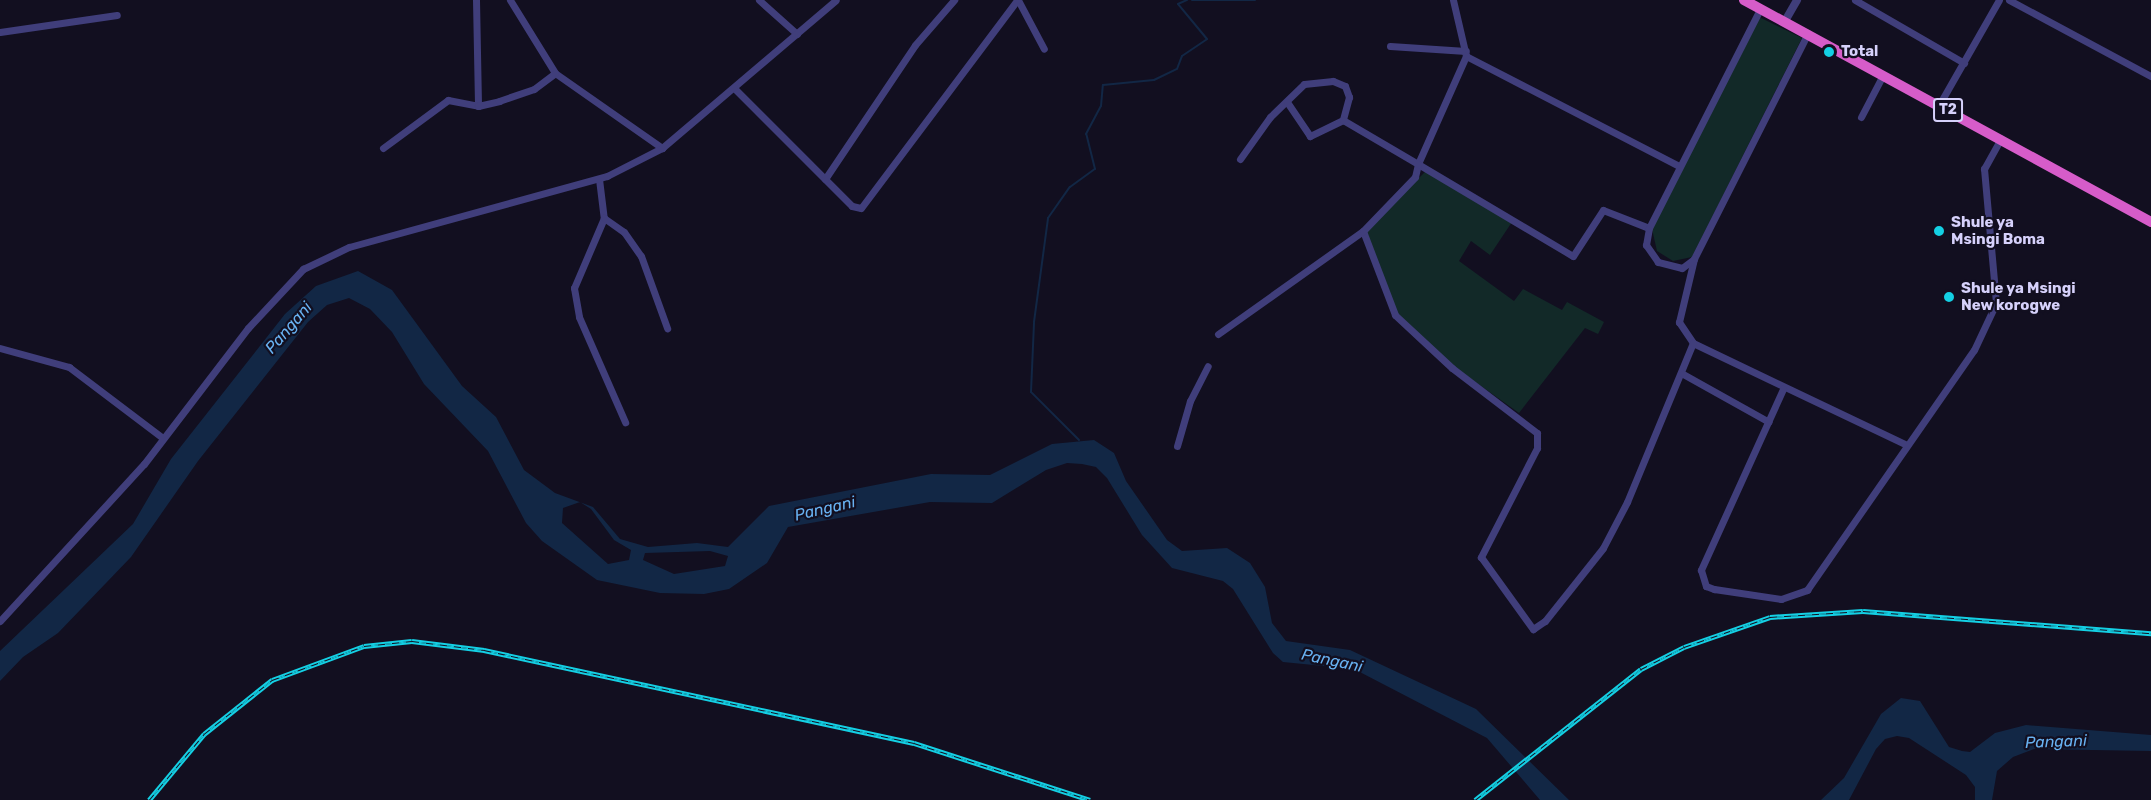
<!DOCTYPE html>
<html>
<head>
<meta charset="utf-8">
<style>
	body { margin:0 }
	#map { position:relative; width:2151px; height:800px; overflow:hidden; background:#120f20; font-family:Rubik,sans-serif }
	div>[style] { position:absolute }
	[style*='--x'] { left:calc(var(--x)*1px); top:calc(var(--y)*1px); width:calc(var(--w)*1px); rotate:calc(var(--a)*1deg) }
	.green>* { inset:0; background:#122928 }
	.water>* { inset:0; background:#122745 }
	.stream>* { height:2px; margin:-1px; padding:0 1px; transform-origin:1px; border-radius:1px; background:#122745 }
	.minor>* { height:7px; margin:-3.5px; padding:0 3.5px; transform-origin:3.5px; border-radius:3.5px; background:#403e7b }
	.tertiary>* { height:8px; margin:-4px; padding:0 4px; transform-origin:4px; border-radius:4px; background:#403e7b }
	.trunk>* { height:10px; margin:-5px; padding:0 5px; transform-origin:5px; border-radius:5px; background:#d65cc9 }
	.rail>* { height:4.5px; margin-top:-2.25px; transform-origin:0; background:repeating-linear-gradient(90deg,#120f20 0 7px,#14d0e4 0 14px); box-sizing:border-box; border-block:2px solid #14d0e4 }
	.dots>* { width:16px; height:16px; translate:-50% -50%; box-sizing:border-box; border:3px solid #120f20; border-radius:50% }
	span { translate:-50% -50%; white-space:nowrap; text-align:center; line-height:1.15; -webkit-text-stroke:4.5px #120f20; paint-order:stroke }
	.shield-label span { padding:2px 4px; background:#120f20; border:2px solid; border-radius:4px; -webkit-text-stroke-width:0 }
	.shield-label { font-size:14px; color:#d6d1fb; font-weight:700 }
	.poi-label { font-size:15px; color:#d6d1fb; font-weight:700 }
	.left { translate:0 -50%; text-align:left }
	.water-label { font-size:16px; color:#68b2f2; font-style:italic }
</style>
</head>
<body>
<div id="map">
	<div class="green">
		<i style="clip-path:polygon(1759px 17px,1802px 38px,1692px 257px,1673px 261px,1657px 251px,1652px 229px)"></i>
		<i style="clip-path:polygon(1427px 170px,1512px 222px,1490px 255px,1471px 241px,1459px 261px,1514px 301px,1523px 289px,1562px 310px,1567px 302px,1604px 322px,1598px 334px,1585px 328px,1519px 413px,1453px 366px,1397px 313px,1366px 230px)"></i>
	</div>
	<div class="water">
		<i style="clip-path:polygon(evenodd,358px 271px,392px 290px,462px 386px,496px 417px,524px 470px,555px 493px,593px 507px,620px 539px,648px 547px,697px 543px,728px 547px,769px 506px,931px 474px,990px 475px,1052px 444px,1094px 440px,1114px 453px,1126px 481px,1167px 540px,1182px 551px,1227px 548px,1250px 563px,1265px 587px,1272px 623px,1286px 641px,1350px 650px,1476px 709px,1569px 800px,1540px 800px,1487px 738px,1354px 669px,1283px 662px,1273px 653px,1233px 589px,1223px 581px,1172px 568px,1142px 535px,1107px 478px,1096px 467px,1082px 464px,1067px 463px,1046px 470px,992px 503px,930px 502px,788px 527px,767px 563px,729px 589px,704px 594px,660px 593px,597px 580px,542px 541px,526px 523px,488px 451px,424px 384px,392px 332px,370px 309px,349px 298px,327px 305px,308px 322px,198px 461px,131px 557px,58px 633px,23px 657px,0 681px,0 651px,133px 524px,171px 459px,285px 314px,316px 286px,358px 271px,580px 502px,591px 509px,614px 540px,631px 550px,629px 560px,608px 564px,562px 523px,563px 508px,580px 502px,358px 271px,710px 551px,728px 556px,725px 566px,674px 574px,643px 560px,645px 553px,710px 551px)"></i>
		<i style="clip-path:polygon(1901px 698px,1920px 701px,1949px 747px,1962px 751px,1970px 752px,1995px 733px,2026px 725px,2151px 735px,2151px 751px,2034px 749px,2013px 757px,1997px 771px,1992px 800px,1975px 800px,1975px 787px,1966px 775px,1909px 738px,1897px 736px,1885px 739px,1876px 749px,1849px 800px,1821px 800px,1844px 778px,1881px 714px)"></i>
	</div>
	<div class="stream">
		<i style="--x:1192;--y:0;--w:63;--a:0"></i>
		<i style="--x:1079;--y:440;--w:68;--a:-135"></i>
		<i style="--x:1031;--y:392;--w:70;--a:-87.5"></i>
		<i style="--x:1034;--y:322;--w:105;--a:-82.3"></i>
		<i style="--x:1048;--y:218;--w:38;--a:-55"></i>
		<i style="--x:1070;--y:187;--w:31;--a:-36"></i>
		<i style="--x:1095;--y:169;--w:36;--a:-104"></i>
		<i style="--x:1086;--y:134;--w:32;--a:-62"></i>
		<i style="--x:1101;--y:106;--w:21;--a:-85"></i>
		<i style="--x:1103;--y:85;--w:51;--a:-5.6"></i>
		<i style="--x:1154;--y:80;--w:25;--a:-26"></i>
		<i style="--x:1177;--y:69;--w:14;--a:-69"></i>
		<i style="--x:1182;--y:56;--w:30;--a:-34"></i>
		<i style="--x:1207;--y:39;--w:45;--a:-129.6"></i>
		<i style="--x:1178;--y:4;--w:10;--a:-24"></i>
	</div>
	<div class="minor">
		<i style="--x:476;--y:0;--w:106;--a:88.9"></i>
		<i style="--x:510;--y:0;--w:86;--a:58.3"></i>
		<i style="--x:555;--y:73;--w:131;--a:35"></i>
		<i style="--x:759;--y:0;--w:51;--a:41.8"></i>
		<i style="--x:1018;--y:0;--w:55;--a:62"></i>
		<i style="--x:1453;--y:0;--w:57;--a:76.9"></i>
		<i style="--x:1466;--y:56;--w:118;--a:114"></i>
		<i style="--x:1418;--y:164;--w:180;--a:30.7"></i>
		<i style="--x:1573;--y:256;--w:55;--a:-56.9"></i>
		<i style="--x:1603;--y:210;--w:49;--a:21.4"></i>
		<i style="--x:1855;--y:0;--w:126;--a:30"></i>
		<i style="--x:2009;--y:0;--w:161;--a:28.2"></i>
		<i style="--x:0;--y:32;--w:118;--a:-8.3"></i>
		<i style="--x:1808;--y:33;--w:253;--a:116.8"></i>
		<i style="--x:1694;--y:259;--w:65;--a:103.4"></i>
		<i style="--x:1679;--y:322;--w:25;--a:56"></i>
		<i style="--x:1693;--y:343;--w:235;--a:25.5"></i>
		<i style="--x:1390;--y:46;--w:76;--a:3.8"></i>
		<i style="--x:1466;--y:56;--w:240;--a:27.3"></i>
		<i style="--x:735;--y:89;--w:165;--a:45"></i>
		<i style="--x:852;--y:206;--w:9;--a:13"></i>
		<i style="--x:861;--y:208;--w:260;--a:-53.1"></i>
		<i style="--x:1939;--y:105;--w:121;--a:-60.3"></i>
		<i style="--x:1861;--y:117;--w:47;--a:-62.4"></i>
		<i style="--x:383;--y:148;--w:81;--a:-36.4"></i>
		<i style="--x:448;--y:100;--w:31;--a:11"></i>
		<i style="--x:478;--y:106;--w:22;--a:-13"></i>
		<i style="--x:499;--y:101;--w:37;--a:-19"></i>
		<i style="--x:534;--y:89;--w:26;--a:-37"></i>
		<i style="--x:1240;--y:159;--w:52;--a:-54.5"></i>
		<i style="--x:1270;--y:117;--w:47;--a:-44.1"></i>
		<i style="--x:1304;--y:84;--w:29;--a:-6"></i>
		<i style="--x:1333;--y:81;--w:13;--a:23"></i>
		<i style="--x:1345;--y:86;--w:12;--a:70"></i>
		<i style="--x:1349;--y:97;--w:24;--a:105"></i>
		<i style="--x:1343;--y:120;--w:37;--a:154"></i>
		<i style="--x:1310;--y:136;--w:41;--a:-124.1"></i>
		<i style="--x:599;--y:179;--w:39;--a:83"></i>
		<i style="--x:604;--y:218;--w:76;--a:113.2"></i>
		<i style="--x:574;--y:288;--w:29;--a:80"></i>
		<i style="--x:579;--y:317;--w:115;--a:66.3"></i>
		<i style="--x:825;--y:179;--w:161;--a:-56.1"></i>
		<i style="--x:915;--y:45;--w:60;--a:-49.1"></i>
		<i style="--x:604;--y:218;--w:24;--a:35"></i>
		<i style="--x:624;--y:232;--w:29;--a:55"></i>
		<i style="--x:641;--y:256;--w:77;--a:70.1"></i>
		<i style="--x:1363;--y:231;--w:90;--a:69.1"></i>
		<i style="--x:1395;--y:315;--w:78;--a:42.9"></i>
		<i style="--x:1452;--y:368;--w:107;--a:37.4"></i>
		<i style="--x:1537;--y:433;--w:15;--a:90"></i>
		<i style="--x:1537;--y:448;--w:123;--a:117.2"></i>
		<i style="--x:1481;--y:557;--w:89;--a:54.2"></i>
		<i style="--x:1533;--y:629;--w:14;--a:-34"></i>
		<i style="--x:1545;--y:621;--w:93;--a:-51.5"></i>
		<i style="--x:1603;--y:548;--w:52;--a:-62.4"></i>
		<i style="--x:1627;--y:502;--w:172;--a:-67.5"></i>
		<i style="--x:1694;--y:259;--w:15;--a:143"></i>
		<i style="--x:1682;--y:268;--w:25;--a:-166"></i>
		<i style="--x:1658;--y:262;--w:21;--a:-125"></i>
		<i style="--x:1646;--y:245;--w:17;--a:-80"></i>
		<i style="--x:1649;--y:228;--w:246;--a:-63.1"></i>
		<i style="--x:1218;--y:334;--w:178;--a:-35.4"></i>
		<i style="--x:1363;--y:231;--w:75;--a:-46.1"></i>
		<i style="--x:1415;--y:177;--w:13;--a:-77"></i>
		<i style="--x:1418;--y:164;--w:87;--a:-149.6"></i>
		<i style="--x:0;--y:348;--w:72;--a:15.4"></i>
		<i style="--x:69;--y:367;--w:118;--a:37.1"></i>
		<i style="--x:1683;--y:374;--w:98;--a:29.2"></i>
		<i style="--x:1783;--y:389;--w:199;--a:114.4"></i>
		<i style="--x:1701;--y:570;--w:17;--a:73"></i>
		<i style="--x:1706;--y:586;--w:9;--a:21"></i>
		<i style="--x:1714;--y:589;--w:68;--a:8.5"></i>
		<i style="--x:1781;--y:599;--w:28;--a:-19"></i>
		<i style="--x:1807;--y:590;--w:292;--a:-55.2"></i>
		<i style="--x:1974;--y:350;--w:52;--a:-64.9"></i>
		<i style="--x:1996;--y:303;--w:135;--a:-95.1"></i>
		<i style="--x:1984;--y:169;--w:35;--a:-61"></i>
		<i style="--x:1177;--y:446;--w:47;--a:-73.9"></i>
		<i style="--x:1190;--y:401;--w:39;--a:-63"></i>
		<i style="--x:0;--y:621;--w:213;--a:-47.5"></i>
		<i style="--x:144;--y:464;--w:171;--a:-52.6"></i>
		<i style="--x:248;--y:328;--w:81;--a:-47"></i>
		<i style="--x:303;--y:269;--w:51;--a:-25.6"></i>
		<i style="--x:349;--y:247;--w:268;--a:-15.4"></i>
		<i style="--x:607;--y:176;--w:62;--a:-27"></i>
		<i style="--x:662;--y:148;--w:228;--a:-40.4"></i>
	</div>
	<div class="tertiary">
		<i style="--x:1785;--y:21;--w:24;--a:-60"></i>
	</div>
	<div class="trunk">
		<i style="--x:1744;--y:0;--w:464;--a:28.6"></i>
	</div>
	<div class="rail">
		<i style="--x:149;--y:800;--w:86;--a:-50.2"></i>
		<i style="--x:204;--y:734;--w:87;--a:-38.5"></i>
		<i style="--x:272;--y:680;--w:98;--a:-20.3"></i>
		<i style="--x:364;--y:646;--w:48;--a:-5.9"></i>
		<i style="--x:412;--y:641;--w:73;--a:7.1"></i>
		<i style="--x:484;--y:650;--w:440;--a:12.2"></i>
		<i style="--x:914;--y:743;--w:185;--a:17.9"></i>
		<i style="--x:1475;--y:800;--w:211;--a:-38.3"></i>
		<i style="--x:1641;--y:669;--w:48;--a:-27.1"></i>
		<i style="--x:1684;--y:647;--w:91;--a:-19.2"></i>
		<i style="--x:1770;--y:617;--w:93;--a:-3.7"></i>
		<i style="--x:1863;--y:611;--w:289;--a:4.4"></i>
	</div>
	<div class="dots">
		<i style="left:1829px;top:52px;background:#14d0e4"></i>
		<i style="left:1939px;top:231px;background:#14d0e4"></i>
		<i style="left:1949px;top:297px;background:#14d0e4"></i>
	</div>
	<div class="shield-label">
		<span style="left:1948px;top:110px">T2</span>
	</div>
	<div class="poi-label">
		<span class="left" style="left:1841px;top:52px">Total</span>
		<span class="left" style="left:1951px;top:231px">Shule ya<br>Msingi Boma</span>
		<span class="left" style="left:1961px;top:297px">Shule ya Msingi<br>New korogwe</span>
	</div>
	<div class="water-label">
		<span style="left:289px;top:328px;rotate:-49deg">Pangani</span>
		<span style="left:825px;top:509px;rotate:-13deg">Pangani</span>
		<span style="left:1332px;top:661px;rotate:12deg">Pangani</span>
		<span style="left:2056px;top:742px;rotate:-2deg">Pangani</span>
	</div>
</div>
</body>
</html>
